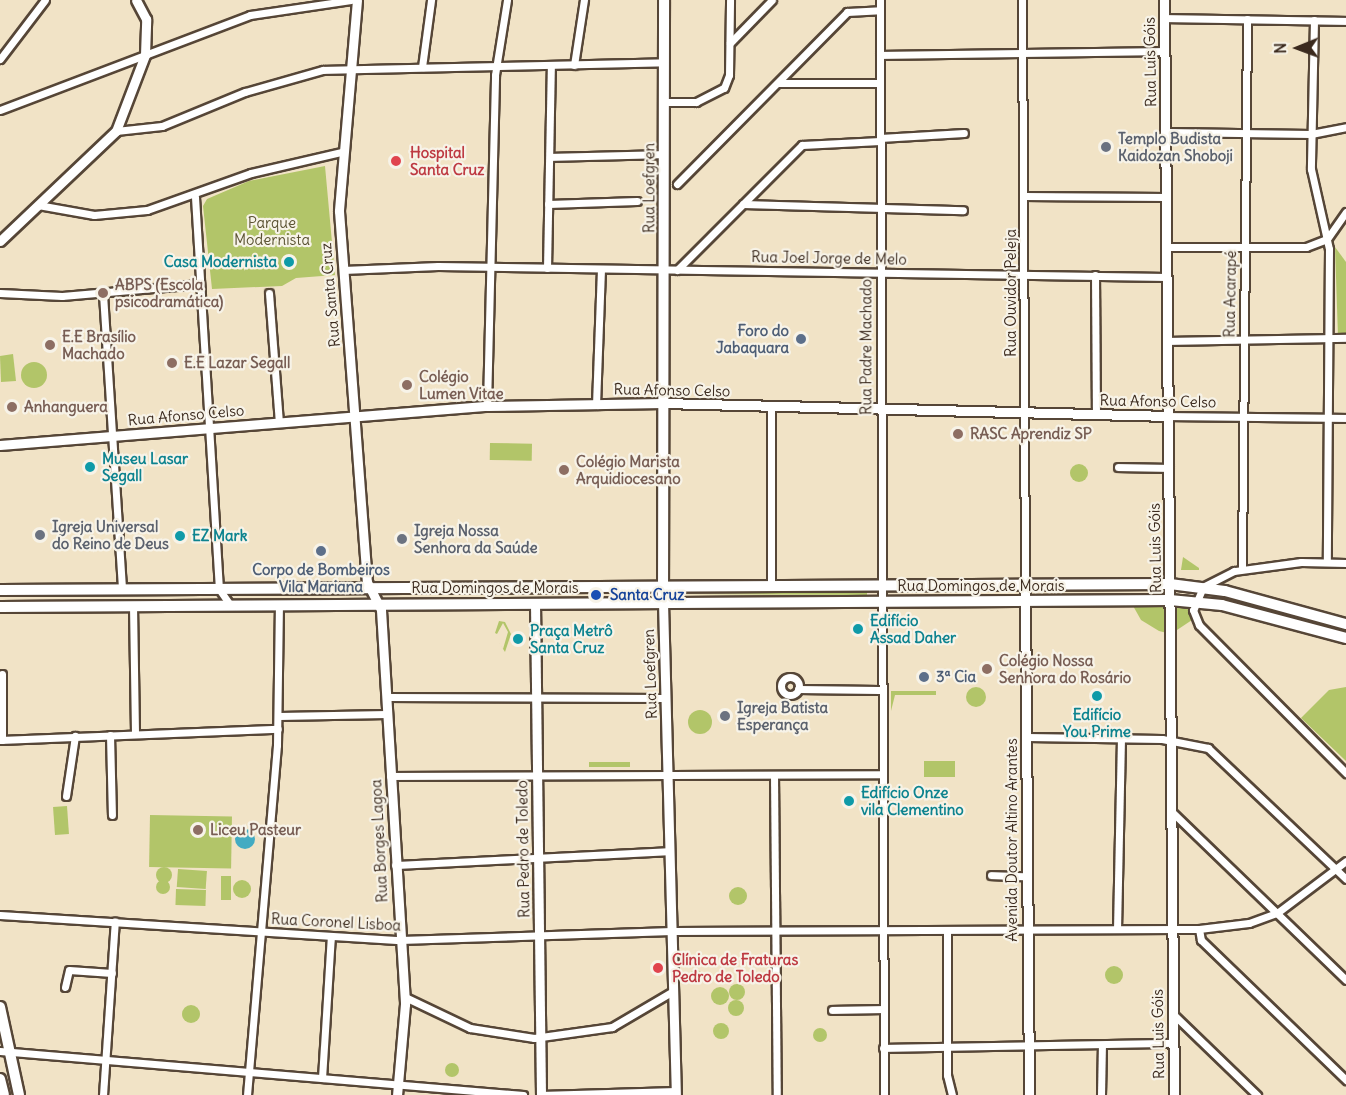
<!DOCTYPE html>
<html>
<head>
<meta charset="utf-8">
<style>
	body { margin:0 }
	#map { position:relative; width:1346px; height:1095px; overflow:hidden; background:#f1e3c6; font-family:Delius,sans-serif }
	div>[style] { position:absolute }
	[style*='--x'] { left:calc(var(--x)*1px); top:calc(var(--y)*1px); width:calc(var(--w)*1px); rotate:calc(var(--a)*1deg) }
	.green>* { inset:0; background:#b2c569; transform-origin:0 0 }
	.round { border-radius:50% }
	.water>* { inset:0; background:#43abc2 }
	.roads { filter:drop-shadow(2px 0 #564637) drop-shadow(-2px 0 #564637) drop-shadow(0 2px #564637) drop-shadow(0 -2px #564637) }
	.minor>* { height:7px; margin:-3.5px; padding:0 3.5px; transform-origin:3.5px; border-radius:3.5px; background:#fff }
	.minor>.ring { margin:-3.5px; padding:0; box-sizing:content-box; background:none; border:7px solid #fff; border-radius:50% }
	.tertiary>* { height:9px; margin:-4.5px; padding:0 4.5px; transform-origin:4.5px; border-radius:4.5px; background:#fff }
	.secondary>* { height:10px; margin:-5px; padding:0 5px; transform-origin:5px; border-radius:5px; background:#fff }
	.primary>* { height:10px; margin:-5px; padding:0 5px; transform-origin:5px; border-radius:5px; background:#fff }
	.dots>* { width:16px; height:16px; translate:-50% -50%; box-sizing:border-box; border:3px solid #f7f3e8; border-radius:50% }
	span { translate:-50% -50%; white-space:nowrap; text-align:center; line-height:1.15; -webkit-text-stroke:4.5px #f7f3e8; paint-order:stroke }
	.street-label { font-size:15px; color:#3b2a1e }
	.worship-label { font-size:15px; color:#5b616d; font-weight:700 }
	.left { translate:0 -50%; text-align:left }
	.health-label { font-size:15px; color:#be3a42; font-weight:700 }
	.park-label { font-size:15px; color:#595131 }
	.culture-label { font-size:15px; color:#0d838f; font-weight:700 }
	.right { translate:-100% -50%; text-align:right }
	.education-label { font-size:15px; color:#785e54; font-weight:700 }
	.service-label { font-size:15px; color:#4e5e75; font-weight:700 }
	.transit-label { font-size:15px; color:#164399; font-weight:700 }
	.north { position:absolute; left:1268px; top:18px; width:60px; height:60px; -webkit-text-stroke:4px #f7f3e8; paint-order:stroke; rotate:269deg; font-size:16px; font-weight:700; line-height:24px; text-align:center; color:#3b2a1e }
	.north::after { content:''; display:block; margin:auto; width:21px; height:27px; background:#3b2a1e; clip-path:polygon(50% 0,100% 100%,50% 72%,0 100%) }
</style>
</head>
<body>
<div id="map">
	<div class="green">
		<i style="clip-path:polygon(325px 166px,335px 275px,296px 278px,282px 286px,212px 289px,203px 206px,207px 199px,249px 181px)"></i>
		<i style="clip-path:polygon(1335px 247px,1346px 262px,1346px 334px,1338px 337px)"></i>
		<i style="clip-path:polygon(13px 354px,16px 381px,1px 382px,0 356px)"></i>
		<i class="round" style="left:21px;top:362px;width:26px;height:26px"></i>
		<i style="left:490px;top:443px;width:42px;height:17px;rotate:1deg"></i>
		<i class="round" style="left:1070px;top:464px;width:18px;height:18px"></i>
		<i style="clip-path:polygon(1183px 557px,1199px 568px,1199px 570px,1181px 570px)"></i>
		<i style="clip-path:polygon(867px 592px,867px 595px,679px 594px)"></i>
		<i style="clip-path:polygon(1132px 604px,1191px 604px,1192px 620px,1171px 634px,1159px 631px,1141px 620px)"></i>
		<i style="clip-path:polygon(499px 621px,505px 622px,511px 634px,505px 652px,496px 638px,503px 649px,508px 632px,503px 623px,497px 634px,495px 633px)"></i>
		<i style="clip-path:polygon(1346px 687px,1346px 761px,1301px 718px,1329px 690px)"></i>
		<i class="round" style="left:966px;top:687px;width:20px;height:20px"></i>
		<i style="clip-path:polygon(891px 691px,936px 691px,936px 695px,895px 695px,891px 711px)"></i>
		<i class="round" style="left:688px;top:710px;width:24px;height:24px"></i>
		<i style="left:924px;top:761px;width:31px;height:16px"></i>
		<i style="left:630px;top:762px;width:5px;height:41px;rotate:90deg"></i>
		<i style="left:67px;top:806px;width:28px;height:14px;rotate:86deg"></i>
		<i style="left:150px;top:815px;width:82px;height:52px;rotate:1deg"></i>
		<i class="round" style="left:156px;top:867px;width:16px;height:16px"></i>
		<i style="left:178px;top:869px;width:29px;height:18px;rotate:4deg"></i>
		<i style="left:221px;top:876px;width:10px;height:24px"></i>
		<i class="round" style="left:156px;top:880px;width:14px;height:14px"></i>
		<i class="round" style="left:233px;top:880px;width:18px;height:18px"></i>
		<i class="round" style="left:729px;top:887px;width:18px;height:18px"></i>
		<i style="left:176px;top:889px;width:30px;height:16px;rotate:2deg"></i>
		<i class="round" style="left:1105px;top:966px;width:18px;height:18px"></i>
		<i class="round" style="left:689px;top:970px;width:14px;height:14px"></i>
		<i class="round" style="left:729px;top:984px;width:16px;height:16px"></i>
		<i class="round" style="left:711px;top:987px;width:18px;height:18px"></i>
		<i class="round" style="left:728px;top:1000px;width:16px;height:16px"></i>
		<i class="round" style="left:182px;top:1005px;width:18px;height:18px"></i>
		<i class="round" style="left:713px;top:1023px;width:16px;height:16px"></i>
		<i class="round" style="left:813px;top:1028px;width:14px;height:14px"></i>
		<i class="round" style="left:445px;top:1063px;width:14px;height:14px"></i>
	</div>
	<div class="water">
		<i class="round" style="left:235px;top:829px;width:20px;height:20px"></i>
	</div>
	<div class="roads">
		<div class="minor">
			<i style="--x:880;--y:0;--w:1095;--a:89.79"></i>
			<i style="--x:1022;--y:0;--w:585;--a:89.71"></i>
			<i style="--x:1164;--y:18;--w:182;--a:0.9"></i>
			<i style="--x:1314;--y:20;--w:149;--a:91.2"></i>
			<i style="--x:1311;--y:169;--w:82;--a:77.3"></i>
			<i style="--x:1329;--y:249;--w:312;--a:90.4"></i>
			<i style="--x:730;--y:43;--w:60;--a:-45.7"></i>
			<i style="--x:880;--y:55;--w:284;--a:-0.8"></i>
			<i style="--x:0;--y:59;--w:74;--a:-52.7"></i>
			<i style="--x:574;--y:65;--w:66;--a:-81.3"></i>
			<i style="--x:422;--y:67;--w:68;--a:-82.3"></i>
			<i style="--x:779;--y:83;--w:101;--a:0"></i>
			<i style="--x:664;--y:102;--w:32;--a:0"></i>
			<i style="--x:696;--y:102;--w:31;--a:-27"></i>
			<i style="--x:724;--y:88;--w:14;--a:-69"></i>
			<i style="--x:729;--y:75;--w:75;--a:-89.2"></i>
			<i style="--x:0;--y:110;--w:267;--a:-20.8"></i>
			<i style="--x:250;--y:15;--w:102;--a:-8.4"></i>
			<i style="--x:116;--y:131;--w:46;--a:-6.2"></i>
			<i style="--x:162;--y:126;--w:90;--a:-22.3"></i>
			<i style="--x:245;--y:92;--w:81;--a:-15.8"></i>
			<i style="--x:323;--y:70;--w:341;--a:-1.3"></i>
			<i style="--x:1166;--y:132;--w:145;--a:0.8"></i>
			<i style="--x:1311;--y:134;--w:36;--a:-11"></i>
			<i style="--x:880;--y:138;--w:84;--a:-3.4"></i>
			<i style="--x:550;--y:157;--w:114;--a:-1.5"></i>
			<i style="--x:677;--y:184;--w:242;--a:-45.3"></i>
			<i style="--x:847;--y:12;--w:33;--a:-3"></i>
			<i style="--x:1024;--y:196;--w:142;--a:0.4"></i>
			<i style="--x:195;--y:197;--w:393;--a:86.5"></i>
			<i style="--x:219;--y:589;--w:19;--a:55"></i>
			<i style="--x:548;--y:204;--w:89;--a:-1.9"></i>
			<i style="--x:743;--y:204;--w:220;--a:1.6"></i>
			<i style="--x:38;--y:205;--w:57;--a:10.1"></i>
			<i style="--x:94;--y:215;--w:53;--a:-5.4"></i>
			<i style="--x:147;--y:210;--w:110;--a:-19.6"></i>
			<i style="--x:251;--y:173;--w:92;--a:-13.1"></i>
			<i style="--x:1167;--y:247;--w:139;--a:0"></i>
			<i style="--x:1306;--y:247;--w:22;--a:-21"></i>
			<i style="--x:1327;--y:239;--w:33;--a:-55"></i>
			<i style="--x:547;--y:268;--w:202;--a:-88.9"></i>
			<i style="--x:343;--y:270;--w:95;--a:-2.4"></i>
			<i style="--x:438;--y:266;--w:729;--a:0.86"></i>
			<i style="--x:677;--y:270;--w:177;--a:-45"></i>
			<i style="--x:802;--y:145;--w:78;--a:-2.9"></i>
			<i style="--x:1095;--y:275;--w:140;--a:89.6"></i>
			<i style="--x:0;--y:293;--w:62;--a:2.8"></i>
			<i style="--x:62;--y:296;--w:138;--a:-5"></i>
			<i style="--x:269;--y:293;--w:129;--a:85.6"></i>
			<i style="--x:103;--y:294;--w:296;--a:86.3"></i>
			<i style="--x:1168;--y:341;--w:178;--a:-1"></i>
			<i style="--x:596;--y:405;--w:136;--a:-87.9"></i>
			<i style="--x:487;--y:406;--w:331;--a:-88.6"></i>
			<i style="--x:495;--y:75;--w:76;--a:-80.9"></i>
			<i style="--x:771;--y:407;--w:179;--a:90"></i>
			<i style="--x:1168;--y:416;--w:178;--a:0.6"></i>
			<i style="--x:1118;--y:467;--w:51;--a:1.1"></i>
			<i style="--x:1346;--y:563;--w:45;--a:-178.7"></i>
			<i style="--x:1301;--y:562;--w:68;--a:172.3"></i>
			<i style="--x:1234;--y:571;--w:35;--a:153"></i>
			<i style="--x:1203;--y:587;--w:25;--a:113"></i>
			<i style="--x:1193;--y:610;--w:16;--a:68"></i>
			<i style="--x:1199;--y:625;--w:209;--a:45.2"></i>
			<i style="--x:1242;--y:569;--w:550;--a:-89.48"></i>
			<i style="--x:133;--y:605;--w:129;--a:89.1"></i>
			<i style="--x:2;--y:674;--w:66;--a:90"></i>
			<i class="ring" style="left:781px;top:677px;width:11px;height:11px"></i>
			<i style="--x:798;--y:689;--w:81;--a:0.7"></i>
			<i style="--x:386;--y:697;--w:279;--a:0.2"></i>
			<i style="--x:279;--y:716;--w:108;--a:-1.1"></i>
			<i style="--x:110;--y:735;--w:80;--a:88.6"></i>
			<i style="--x:1027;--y:737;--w:135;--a:0.8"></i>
			<i style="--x:1162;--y:739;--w:47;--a:11.1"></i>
			<i style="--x:1208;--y:748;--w:190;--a:43.5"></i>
			<i style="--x:0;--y:740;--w:278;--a:-2.3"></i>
			<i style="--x:774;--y:775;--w:320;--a:89.5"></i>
			<i style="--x:390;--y:776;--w:490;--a:-0.2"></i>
			<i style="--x:66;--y:796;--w:61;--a:-81.5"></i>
			<i style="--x:1171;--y:811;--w:243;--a:44"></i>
			<i style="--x:395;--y:865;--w:274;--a:-2.9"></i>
			<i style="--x:991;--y:875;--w:36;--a:2"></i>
			<i style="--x:0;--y:915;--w:401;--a:3.6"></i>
			<i style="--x:400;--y:940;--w:272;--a:-1.9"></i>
			<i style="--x:672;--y:931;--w:527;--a:-0.22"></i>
			<i style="--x:1199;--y:929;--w:50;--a:-6.8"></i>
			<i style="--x:1249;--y:923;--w:30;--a:-20"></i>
			<i style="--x:1277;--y:913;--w:86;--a:-37"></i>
			<i style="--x:1117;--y:929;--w:190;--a:-88.8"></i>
			<i style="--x:1199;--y:929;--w:11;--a:80"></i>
			<i style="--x:1201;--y:940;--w:202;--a:44"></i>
			<i style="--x:947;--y:930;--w:145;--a:90"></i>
			<i style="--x:947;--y:1075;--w:21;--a:76"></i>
			<i style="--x:65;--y:987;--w:17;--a:-77"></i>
			<i style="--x:69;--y:970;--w:43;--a:4"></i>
			<i style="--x:405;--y:997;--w:72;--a:25.5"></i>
			<i style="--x:470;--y:1028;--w:65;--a:8.9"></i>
			<i style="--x:534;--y:1038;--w:79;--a:-8"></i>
			<i style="--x:612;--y:1027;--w:71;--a:-30.5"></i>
			<i style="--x:832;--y:1010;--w:50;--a:-1.1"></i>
			<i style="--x:1173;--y:1014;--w:117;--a:44"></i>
			<i style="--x:883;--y:1048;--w:291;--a:-1"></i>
			<i style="--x:0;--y:1051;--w:525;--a:4.81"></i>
			<i style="--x:322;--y:1078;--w:142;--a:-86.4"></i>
			<i style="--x:103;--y:1095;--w:174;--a:-86.1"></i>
			<i style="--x:247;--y:1095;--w:351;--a:-85.1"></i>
			<i style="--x:277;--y:745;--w:140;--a:-89.2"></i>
			<i style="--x:540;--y:1095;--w:136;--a:-1.7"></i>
			<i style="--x:1101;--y:1095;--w:50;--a:-88.9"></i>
		</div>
		<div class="tertiary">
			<i style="--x:357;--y:0;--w:212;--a:94.9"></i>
			<i style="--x:339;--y:211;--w:372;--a:85.7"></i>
			<i style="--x:367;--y:582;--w:31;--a:63"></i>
			<i style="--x:381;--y:610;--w:395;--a:86.5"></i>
			<i style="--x:405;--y:1004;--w:91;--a:95"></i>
			<i style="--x:1164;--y:0;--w:1095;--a:89.48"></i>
			<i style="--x:0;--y:241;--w:160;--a:-43.5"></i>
			<i style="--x:116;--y:131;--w:81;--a:-69.1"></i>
			<i style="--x:145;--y:55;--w:36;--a:-88"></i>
			<i style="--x:146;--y:19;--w:21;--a:-118"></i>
			<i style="--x:0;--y:445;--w:489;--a:-4.6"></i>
			<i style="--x:487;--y:406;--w:176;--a:-1"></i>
			<i style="--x:663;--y:403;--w:505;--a:1.47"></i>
			<i style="--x:1025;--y:585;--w:510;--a:89.55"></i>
			<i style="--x:663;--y:602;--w:493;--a:88.5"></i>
			<i style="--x:535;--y:603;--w:492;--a:89.3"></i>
		</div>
		<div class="secondary">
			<i style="--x:663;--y:602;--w:602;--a:-89.9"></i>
		</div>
		<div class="primary">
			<i style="--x:0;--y:590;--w:1170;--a:-0.29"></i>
			<i style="--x:1170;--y:584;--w:55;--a:7.3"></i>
			<i style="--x:1225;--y:591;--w:125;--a:15.3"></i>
			<i style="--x:0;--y:607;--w:1170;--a:-0.34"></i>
			<i style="--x:1170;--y:600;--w:52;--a:5.5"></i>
			<i style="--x:1222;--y:605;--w:128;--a:14.9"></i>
			<i style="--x:0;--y:1007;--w:90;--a:77.8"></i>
			<i style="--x:0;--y:1079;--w:16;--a:76"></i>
		</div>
	</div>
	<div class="dots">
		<i style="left:1106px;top:147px;background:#6b7280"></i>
		<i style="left:396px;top:161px;background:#e0444e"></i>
		<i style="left:289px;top:262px;background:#0f9aa8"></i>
		<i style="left:103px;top:293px;background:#8d6e63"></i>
		<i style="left:801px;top:339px;background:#5c6f8a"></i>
		<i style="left:50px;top:345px;background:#8d6e63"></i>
		<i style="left:172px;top:363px;background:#8d6e63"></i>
		<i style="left:407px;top:385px;background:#8d6e63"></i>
		<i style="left:12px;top:407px;background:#8d6e63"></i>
		<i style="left:958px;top:434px;background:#8d6e63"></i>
		<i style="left:90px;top:467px;background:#0f9aa8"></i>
		<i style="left:564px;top:470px;background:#8d6e63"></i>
		<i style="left:40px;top:535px;background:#6b7280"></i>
		<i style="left:180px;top:536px;background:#0f9aa8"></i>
		<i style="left:402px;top:539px;background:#6b7280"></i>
		<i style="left:321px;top:551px;background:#5c6f8a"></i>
		<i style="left:596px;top:595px;background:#1a4fb4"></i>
		<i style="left:858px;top:629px;background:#0f9aa8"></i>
		<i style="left:518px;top:639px;background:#0f9aa8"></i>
		<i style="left:987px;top:669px;background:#8d6e63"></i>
		<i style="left:924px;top:677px;background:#5c6f8a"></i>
		<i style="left:1097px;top:696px;background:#0f9aa8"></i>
		<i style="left:725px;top:716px;background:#6b7280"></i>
		<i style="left:849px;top:801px;background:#0f9aa8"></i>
		<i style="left:198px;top:830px;background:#8d6e63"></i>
		<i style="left:658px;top:968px;background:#e0444e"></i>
	</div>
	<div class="street-label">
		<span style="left:1150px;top:62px;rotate:-91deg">Rua Luis Góis</span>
		<span style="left:649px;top:188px;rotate:-90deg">Rua Loefgren</span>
		<span style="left:829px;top:258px;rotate:1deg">Rua Joel Jorge de Melo</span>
		<span style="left:1011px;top:293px;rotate:-90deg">Rua Ouvidor Peleja</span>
		<span style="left:1230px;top:294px;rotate:-89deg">Rua Acarapé</span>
		<span style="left:330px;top:295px;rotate:-95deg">Rua Santa Cruz</span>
		<span style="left:866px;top:347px;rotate:-90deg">Rua Padre Machado</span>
		<span style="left:672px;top:390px;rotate:1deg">Rua Afonso Celso</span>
		<span style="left:1158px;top:401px;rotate:1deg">Rua Afonso Celso</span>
		<span style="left:186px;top:415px;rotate:-5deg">Rua Afonso Celso</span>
		<span style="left:1155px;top:548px;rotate:-91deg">Rua Luis Góis</span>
		<span style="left:981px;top:586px">Rua Domingos de Morais</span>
		<span style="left:495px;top:588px">Rua Domingos de Morais</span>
		<span style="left:650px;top:674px;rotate:-92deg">Rua Loefgren</span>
		<span style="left:1012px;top:840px;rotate:-90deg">Avenida Doutor Altino Arantes</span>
		<span style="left:379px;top:841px;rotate:-93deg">Rua Borges Lagoa</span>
		<span style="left:523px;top:849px;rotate:-91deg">Rua Pedro de Toledo</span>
		<span style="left:336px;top:922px;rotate:3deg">Rua Coronel Lisboa</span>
		<span style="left:1158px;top:1034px;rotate:-91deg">Rua Luis Góis</span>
	</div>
	<div class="worship-label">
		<span class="left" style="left:1118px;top:147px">Templo Budista<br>Kaidozan Shoboji</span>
		<span class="left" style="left:52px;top:535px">Igreja Universal<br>do Reino de Deus</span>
		<span class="left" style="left:414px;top:539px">Igreja Nossa<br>Senhora da Saúde</span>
		<span class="left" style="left:737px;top:716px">Igreja Batista<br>Esperança</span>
	</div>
	<div class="health-label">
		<span class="left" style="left:410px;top:161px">Hospital<br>Santa Cruz</span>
		<span class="left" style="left:672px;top:968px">Clínica de Fraturas<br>Pedro de Toledo</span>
	</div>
	<div class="park-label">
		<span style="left:272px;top:231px">Parque<br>Modernista</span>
	</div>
	<div class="culture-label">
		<span class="right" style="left:277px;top:262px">Casa Modernista</span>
		<span class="left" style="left:102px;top:467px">Museu Lasar<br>Segall</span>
		<span class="left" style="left:192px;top:536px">EZ Mark</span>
		<span class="left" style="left:870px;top:629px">Edifício<br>Assad Daher</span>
		<span class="left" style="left:530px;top:639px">Praça Metrô<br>Santa Cruz</span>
		<span style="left:1097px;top:723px">Edifício<br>You Prime</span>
		<span class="left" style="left:861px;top:801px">Edifício Onze<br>vila Clementino</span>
	</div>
	<div class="education-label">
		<span class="left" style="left:115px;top:293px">ABPS (Escola<br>psicodramática)</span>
		<span class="left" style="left:62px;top:345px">E.E Brasílio<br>Machado</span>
		<span class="left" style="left:184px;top:363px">E.E Lazar Segall</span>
		<span class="left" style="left:419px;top:385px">Colégio<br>Lumen Vitae</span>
		<span class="left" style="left:24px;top:407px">Anhanguera</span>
		<span class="left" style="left:970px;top:434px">RASC Aprendiz SP</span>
		<span class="left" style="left:576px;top:470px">Colégio Marista<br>Arquidiocesano</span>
		<span class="left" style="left:999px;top:669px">Colégio Nossa<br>Senhora do Rosário</span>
		<span class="left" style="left:210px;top:830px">Liceu Pasteur</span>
	</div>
	<div class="service-label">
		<span class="right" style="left:789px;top:339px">Foro do<br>Jabaquara</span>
		<span style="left:321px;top:578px">Corpo de Bombeiros<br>Vila Mariana</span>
		<span class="left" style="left:936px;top:677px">3ª Cia</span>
	</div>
	<div class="transit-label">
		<span class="left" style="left:610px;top:595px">Santa Cruz</span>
	</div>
	<div class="north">N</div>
</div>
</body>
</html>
